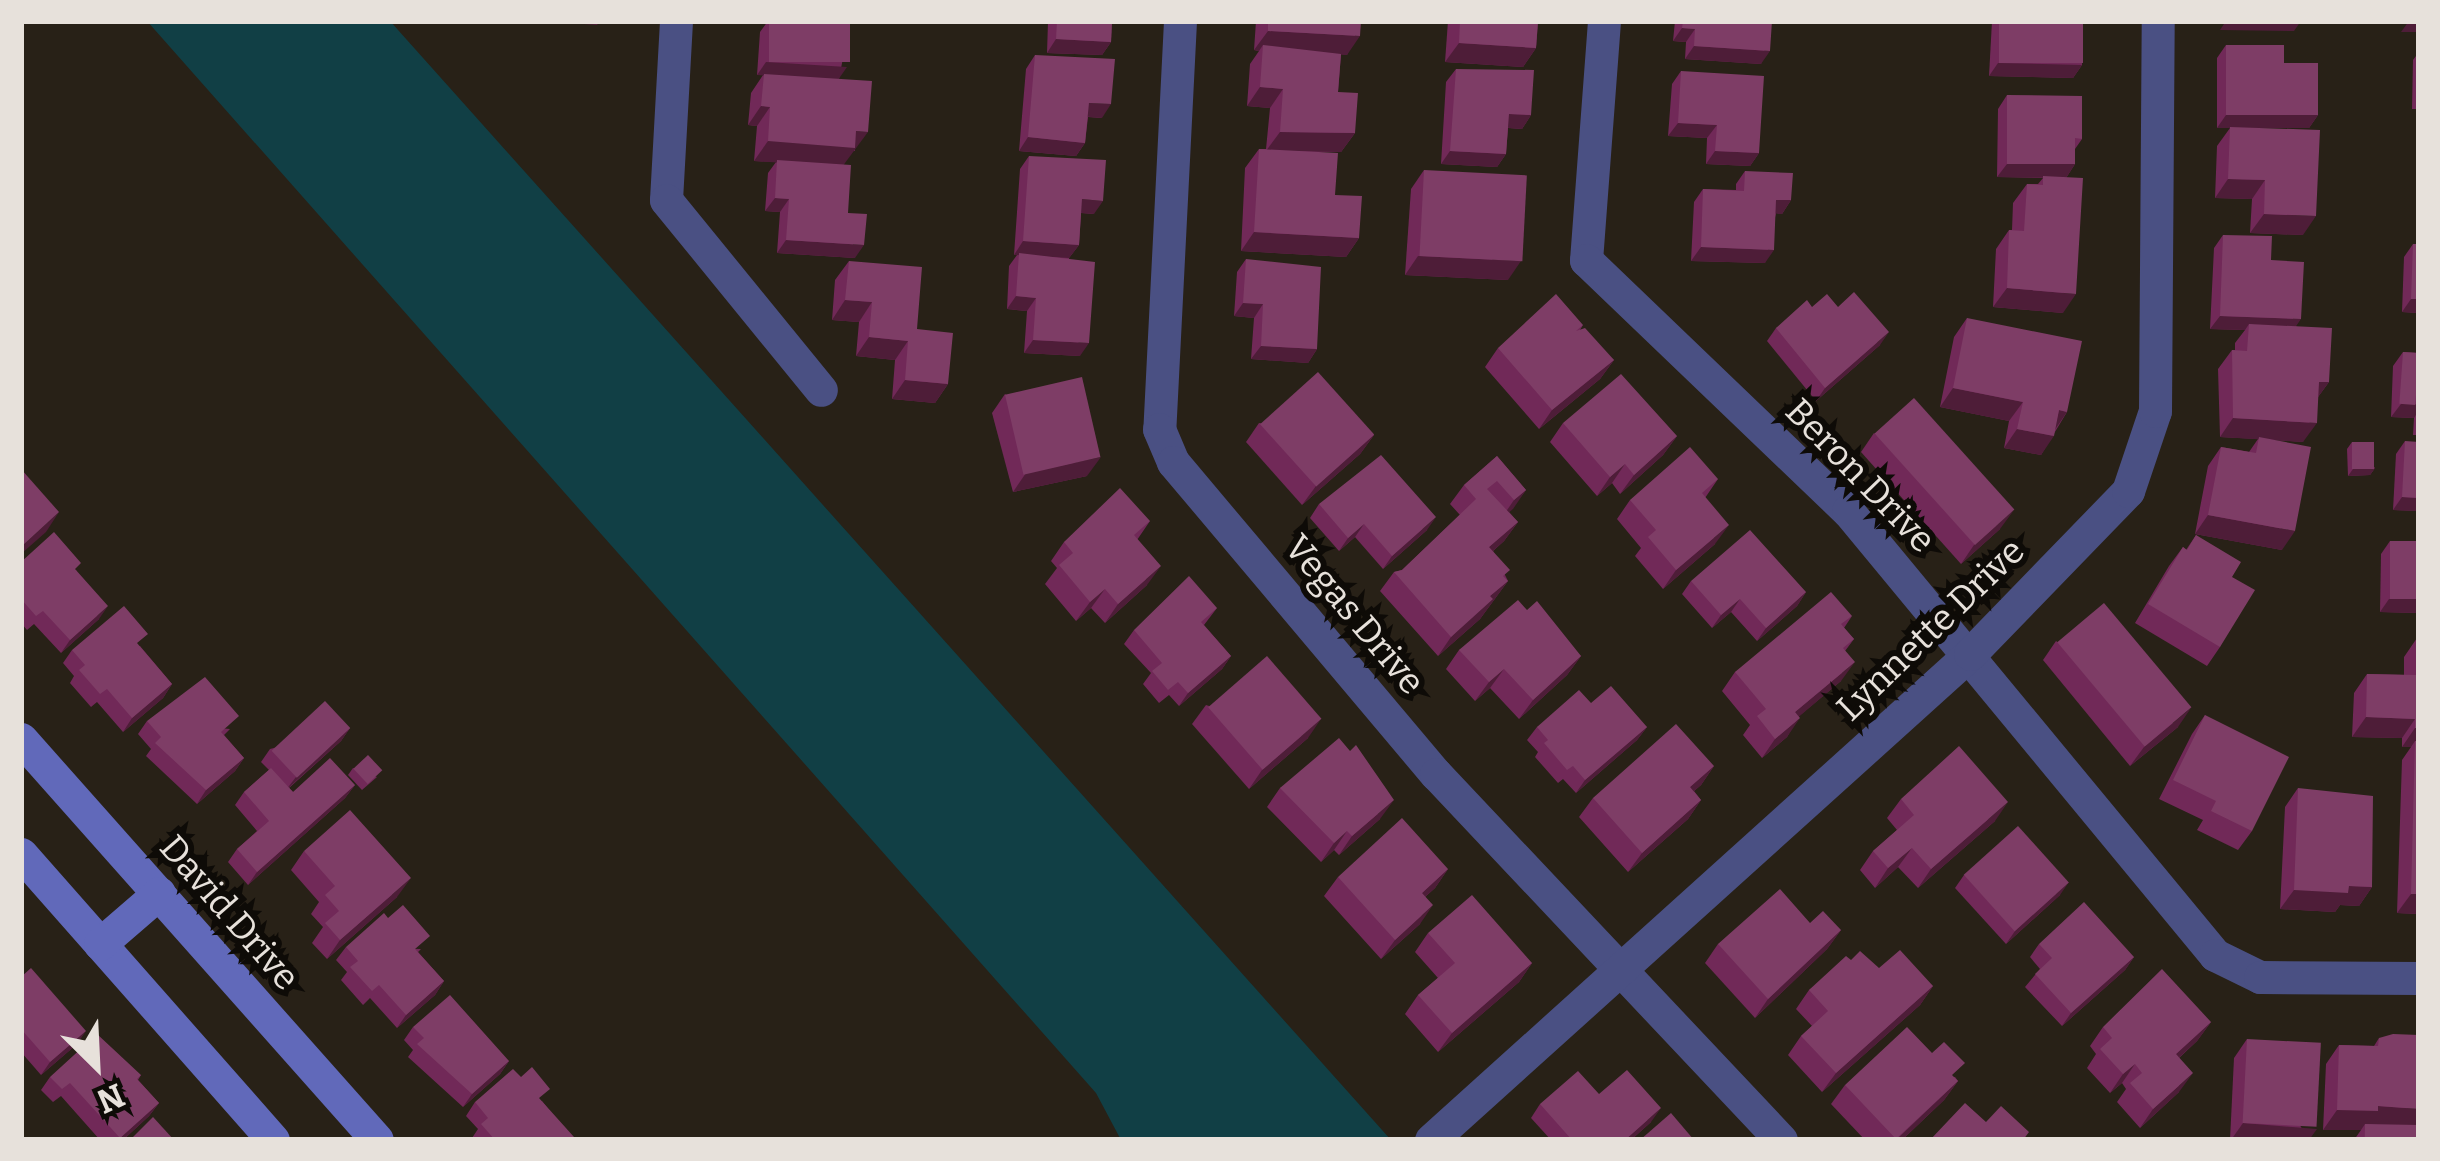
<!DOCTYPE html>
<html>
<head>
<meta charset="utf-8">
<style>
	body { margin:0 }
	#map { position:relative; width:2440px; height:1161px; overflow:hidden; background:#282117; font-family:Bitter,serif }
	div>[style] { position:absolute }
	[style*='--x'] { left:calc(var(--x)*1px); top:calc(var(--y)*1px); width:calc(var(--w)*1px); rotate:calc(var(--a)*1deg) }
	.water>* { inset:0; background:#113f45 }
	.minor>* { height:33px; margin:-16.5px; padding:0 16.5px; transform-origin:16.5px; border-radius:16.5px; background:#4a5083 }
	.tertiary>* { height:33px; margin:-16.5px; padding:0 16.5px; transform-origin:16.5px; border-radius:16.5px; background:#4a5083 }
	.secondary>* { height:33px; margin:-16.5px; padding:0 16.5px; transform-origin:16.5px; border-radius:16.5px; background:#6169ba }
	.wall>* { inset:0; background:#712958 }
	.shaded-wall>* { inset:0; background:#4e1d38 }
	.building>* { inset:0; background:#7e3d66; transform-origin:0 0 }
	span { translate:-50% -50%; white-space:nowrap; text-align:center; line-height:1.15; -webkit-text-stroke:12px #0e0b07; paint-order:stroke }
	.street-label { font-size:36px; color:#e7e1db }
	.frame { position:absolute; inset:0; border:24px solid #e7e1db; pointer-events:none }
	.north { position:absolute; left:36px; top:1005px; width:120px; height:120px; -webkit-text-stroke:9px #0e0b07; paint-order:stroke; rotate:156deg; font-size:33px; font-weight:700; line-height:48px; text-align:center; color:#e7e1db }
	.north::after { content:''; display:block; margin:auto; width:42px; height:54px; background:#e7e1db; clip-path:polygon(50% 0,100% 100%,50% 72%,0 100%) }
</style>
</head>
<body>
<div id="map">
	<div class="water">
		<i style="clip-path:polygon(147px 21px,390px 21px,1391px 1140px,1121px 1140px,1096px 1093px)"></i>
	</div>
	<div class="minor">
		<i style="--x:676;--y:21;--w:179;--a:93.2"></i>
		<i style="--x:666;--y:200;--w:245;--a:50.8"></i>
		<i style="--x:1180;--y:21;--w:409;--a:92.9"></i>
		<i style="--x:1159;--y:429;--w:36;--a:67"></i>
		<i style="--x:1173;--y:462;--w:408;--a:49.9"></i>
		<i style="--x:1436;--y:774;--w:503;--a:46.69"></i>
		<i style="--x:1604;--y:21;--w:240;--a:94.3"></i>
		<i style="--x:1586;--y:260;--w:363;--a:43.8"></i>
		<i style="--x:1848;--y:511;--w:576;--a:50.42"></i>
		<i style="--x:2215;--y:955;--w:50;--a:26.1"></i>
		<i style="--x:2260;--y:977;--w:159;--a:0.4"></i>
	</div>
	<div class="tertiary">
		<i style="--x:1431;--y:1140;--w:726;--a:-42.04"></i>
		<i style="--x:1970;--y:654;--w:227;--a:-45.9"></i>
		<i style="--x:2128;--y:491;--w:84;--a:-71.4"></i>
		<i style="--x:2155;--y:411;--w:390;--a:-89.6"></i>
	</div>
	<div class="secondary">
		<i style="--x:21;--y:739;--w:536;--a:48.4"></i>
		<i style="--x:21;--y:854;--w:381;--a:48.6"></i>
		<i style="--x:100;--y:944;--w:78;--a:-40.8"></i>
	</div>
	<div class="wall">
		<i style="clip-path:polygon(768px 21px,850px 21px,839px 79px,855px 151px,852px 151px,843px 165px,848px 213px,855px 258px,777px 253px,780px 212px,765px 211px,768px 173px,776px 162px,754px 161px,757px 126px,748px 125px,751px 93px,763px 75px,757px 75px,760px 32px)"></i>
		<i style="clip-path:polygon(1048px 21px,1112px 21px,1111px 42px,1102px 55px,1047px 53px)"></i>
		<i style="clip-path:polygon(1256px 21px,1361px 21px,1347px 55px,1341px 54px,1338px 92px,1355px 133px,1341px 152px,1317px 152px,1335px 195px,1359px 238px,1346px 257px,1241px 251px,1245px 168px,1259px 149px,1266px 149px,1270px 108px,1247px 106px,1250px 64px,1259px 51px,1254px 50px)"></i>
		<i style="clip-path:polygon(1448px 21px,1538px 21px,1536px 48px,1523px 67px,1445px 62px)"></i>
		<i style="clip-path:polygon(1675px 21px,1772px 21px,1761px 64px,1685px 59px,1686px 42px,1673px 41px)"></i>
		<i style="clip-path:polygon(1992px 21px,2083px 21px,2082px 65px,2073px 78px,1989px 76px)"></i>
		<i style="clip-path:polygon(2226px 45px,2284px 63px,2318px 115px,2309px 128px,2250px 128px,2303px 235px,2250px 233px,2252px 199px,2215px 198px,2217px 146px,2230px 128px,2217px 128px,2217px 58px)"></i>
		<i style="clip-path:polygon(2419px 52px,2419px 109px,2412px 109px,2413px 60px)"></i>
		<i style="clip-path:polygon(1035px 55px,1102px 118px,1088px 117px,1085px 143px,1076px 156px,1019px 151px,1026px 69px)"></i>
		<i style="clip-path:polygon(1456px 69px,1531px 115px,1522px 129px,1508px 128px,1506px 154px,1497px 167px,1441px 164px,1446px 82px)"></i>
		<i style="clip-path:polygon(1681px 71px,1759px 153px,1750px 166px,1706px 164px,1707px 138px,1668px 136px,1672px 84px)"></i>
		<i style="clip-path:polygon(2007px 95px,2082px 139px,2075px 149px,2075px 164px,2066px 178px,2063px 313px,1993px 307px,1996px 249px,2009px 230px,2012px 230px,2013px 203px,2027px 184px,2038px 184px,2043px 178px,1997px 177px,1998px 109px)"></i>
		<i style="clip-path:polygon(1029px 156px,1094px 214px,1081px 213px,1079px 245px,1069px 258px,1080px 356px,1024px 353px,1027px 311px,1007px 309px,1009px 266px,1017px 255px,1014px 255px,1020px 169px)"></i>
		<i style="clip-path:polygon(1424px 170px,1508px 280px,1405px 275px,1411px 189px)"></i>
		<i style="clip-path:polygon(1745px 171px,1791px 200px,1782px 214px,1776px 213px,1765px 263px,1691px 261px,1694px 202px,1703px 189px,1736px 190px,1736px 184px)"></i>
		<i style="clip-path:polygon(2223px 235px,2271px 260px,2296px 326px,2329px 382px,2318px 397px,2303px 442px,2275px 440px,2282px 550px,2195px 534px,2208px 466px,2221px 447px,2249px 452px,2258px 439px,2220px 437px,2218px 369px,2232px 350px,2235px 350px,2235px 343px,2245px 330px,2210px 329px,2214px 248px)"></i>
		<i style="clip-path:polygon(2413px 244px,2419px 244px,2419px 313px,2402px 312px,2404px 257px)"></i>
		<i style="clip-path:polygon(1246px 259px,1317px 349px,1308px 363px,1251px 359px,1254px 318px,1234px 316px,1237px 272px)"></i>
		<i style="clip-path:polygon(849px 261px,917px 329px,948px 384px,935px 403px,892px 399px,895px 360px,856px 356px,859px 322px,832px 320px,835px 280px)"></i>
		<i style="clip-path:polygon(1812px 307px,1838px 307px,1880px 345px,1816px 401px,1767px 341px,1776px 328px)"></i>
		<i style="clip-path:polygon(1967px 318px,2067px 412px,2041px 455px,2004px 448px,2009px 421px,1940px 407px,1954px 337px)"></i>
		<i style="clip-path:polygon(1583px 325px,1580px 330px,1614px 360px,1600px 379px,1539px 429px,1485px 367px,1498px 348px)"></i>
		<i style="clip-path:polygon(2403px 352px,2419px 353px,2419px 435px,2413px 435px,2414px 418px,2391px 417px,2393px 366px)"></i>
		<i style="clip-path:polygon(1005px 394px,1087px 476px,1013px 492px,992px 413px)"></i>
		<i style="clip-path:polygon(1259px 423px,1374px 435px,1360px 454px,1302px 505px,1246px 442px)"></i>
		<i style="clip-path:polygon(1563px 423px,1677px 436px,1663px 455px,1620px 494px,1612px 483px,1597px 496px,1550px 442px)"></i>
		<i style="clip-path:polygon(1874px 433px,2000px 529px,1961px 564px,1861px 452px)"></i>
		<i style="clip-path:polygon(2405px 441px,2419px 511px,2393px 510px,2396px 454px)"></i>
		<i style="clip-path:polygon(2352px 442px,2375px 468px,2370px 475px,2348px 476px,2347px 449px)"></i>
		<i style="clip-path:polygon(1497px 456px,1526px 490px,1509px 512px,1518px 522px,1504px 541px,1493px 551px,1508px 581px,1480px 619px,1438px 656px,1380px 591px,1394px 572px,1402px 570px,1460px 515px,1450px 504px,1464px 485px)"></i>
		<i style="clip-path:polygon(1718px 479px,1705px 498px,1715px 544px,1663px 589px,1635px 556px,1641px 548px,1617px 519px,1630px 500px)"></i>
		<i style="clip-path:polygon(1319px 504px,1427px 530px,1383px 569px,1355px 537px,1339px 551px,1310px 518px)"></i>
		<i style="clip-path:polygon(1150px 521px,1137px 540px,1147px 585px,1105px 623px,1091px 608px,1076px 621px,1045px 584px,1057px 568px,1051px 561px,1064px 542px)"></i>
		<i style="clip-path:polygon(2196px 535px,2232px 577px,2220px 647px,2207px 666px,2135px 623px,2169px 566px,2183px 547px,2186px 550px)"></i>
		<i style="clip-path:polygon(2390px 541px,2419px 613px,2380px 612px,2381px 554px)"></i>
		<i style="clip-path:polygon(21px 562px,76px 570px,99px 619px,61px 653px,34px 624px,27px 630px,21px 623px)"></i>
		<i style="clip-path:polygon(1691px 581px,1806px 592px,1797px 606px,1757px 641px,1731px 612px,1712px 628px,1682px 594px)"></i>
		<i style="clip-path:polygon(1217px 608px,1204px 625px,1231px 656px,1222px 669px,1179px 706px,1169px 695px,1159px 703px,1143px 684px,1151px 673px,1124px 644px,1134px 630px)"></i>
		<i style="clip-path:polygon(1527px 610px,1581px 656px,1567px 675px,1519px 719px,1490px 688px,1475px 701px,1446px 669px,1459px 650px)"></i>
		<i style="clip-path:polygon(1852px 616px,1844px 628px,1854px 639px,1845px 651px,1841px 681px,1799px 716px,1787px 737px,1762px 758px,1743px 735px,1750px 725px,1722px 691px,1735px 672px)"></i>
		<i style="clip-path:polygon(2417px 638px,2419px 914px,2397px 913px,2402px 760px,2411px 747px,2402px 747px,2402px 738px,2352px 737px,2354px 693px,2367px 674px,2404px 675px,2404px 657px)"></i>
		<i style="clip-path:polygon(2056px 641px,2178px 727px,2130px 766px,2043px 660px)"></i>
		<i style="clip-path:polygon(140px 646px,172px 684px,163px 698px,123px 732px,97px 702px,91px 707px,70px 683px,74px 676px,63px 663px,72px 650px)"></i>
		<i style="clip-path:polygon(1591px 703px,1647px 727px,1637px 740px,1576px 793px,1563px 779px,1558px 783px,1535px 757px,1538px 752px,1527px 740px,1537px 727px)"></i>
		<i style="clip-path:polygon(1206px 705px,1308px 738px,1249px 789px,1192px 724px)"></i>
		<i style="clip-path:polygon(2205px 715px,2252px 831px,2238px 850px,2197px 830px,2203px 820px,2159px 799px,2192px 734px)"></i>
		<i style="clip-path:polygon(147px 721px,230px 729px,224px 735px,244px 758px,235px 771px,197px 804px,146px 756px,151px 749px,138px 734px)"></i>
		<i style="clip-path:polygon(350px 728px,341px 741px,289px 788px,293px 792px,355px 785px,345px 798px,248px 885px,228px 862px,237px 849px,257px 831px,235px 805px,244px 792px,269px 770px,261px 762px,270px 749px)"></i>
		<i style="clip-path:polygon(1350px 751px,1380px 819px,1339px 855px,1334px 850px,1321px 862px,1267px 807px,1280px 788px)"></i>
		<i style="clip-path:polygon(1714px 766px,1701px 785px,1694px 791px,1701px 800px,1688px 819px,1628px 872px,1579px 817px,1593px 798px)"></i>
		<i style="clip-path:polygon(353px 768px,377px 777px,362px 790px,348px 775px)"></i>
		<i style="clip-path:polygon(2298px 788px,2372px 887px,2359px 906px,2340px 905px,2335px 912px,2280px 909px,2285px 807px)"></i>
		<i style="clip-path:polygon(1901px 799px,1995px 821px,1918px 888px,1898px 867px,1875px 888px,1860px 870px,1873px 851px,1897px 830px,1887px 818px)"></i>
		<i style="clip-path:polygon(304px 851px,397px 897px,327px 959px,312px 943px,323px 927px,311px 914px,319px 902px,291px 870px)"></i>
		<i style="clip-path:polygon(1448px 869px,1435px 888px,1425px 897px,1420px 924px,1381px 959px,1324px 896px,1338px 877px)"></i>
		<i style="clip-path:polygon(1964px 875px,2060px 895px,2006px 944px,1955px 888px)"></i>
		<i style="clip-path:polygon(1810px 923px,1841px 930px,1827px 949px,1755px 1018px,1705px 963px,1718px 944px)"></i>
		<i style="clip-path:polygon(1428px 933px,1532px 963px,1519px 982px,1438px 1052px,1405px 1014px,1418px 995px,1438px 978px,1415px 952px)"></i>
		<i style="clip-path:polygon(2039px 944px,2134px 957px,2125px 970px,2062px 1026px,2025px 987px,2040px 969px,2030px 957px)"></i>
		<i style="clip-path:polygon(346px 947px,421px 949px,418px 952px,444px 981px,435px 995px,397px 1028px,370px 998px,363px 1005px,341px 980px,347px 972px,336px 960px)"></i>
		<i style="clip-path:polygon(1851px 960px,1933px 986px,1920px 1005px,1822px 1092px,1788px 1055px,1801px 1036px,1812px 1026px,1796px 1009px,1809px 990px)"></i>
		<i style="clip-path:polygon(21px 977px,77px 1044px,41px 1075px,21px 1052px)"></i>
		<i style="clip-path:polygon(2211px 1022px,2197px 1041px,2179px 1058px,2179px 1092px,2140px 1128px,2117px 1102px,2126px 1089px,2122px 1083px,2110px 1093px,2087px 1068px,2096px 1054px,2090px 1046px,2103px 1027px)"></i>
		<i style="clip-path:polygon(413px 1027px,509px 1061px,500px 1074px,463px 1107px,408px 1057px,413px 1050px,404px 1040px)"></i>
		<i style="clip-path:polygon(2379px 1038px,2419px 1140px,2354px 1140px,2361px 1130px,2323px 1130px,2326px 1064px,2339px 1045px,2374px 1046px)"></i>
		<i style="clip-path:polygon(2247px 1039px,2309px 1140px,2230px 1140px,2234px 1058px)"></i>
		<i style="clip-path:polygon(141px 1075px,138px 1080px,159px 1103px,149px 1116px,123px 1140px,100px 1140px,61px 1096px,53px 1102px,41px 1090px,50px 1077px)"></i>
		<i style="clip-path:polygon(1955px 1077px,1958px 1081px,1944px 1100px,1902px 1140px,1865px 1140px,1831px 1104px,1845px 1085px)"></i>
		<i style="clip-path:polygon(1599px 1094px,1651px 1122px,1631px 1140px,1551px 1140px,1531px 1118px,1540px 1104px)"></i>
		<i style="clip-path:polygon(542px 1101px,572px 1140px,474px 1140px,472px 1138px,478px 1129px,466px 1116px,475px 1102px)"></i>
	</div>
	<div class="shaded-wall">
		<i style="clip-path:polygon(559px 21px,600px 21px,597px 25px,558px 22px)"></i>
		<i style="clip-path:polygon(2226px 21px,2301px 21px,2294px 31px,2220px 30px)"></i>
		<i style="clip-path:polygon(2409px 21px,2419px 21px,2419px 32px,2401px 32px)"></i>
		<i style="clip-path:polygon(1682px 28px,1695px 29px,1686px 42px,1673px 41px)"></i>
		<i style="clip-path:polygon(1268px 31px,1360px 36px,1347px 55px,1263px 51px,1263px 45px,1259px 51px,1254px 50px)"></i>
		<i style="clip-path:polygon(1056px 39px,1111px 42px,1102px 55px,1047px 53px)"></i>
		<i style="clip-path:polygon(1459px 43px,1536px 48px,1523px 67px,1445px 62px)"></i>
		<i style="clip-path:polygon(1694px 46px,1770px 51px,1761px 64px,1685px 59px)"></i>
		<i style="clip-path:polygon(766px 62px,847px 67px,838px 80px,757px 75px)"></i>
		<i style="clip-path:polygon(1998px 63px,2082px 65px,2073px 78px,1989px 76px)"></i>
		<i style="clip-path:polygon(1260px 87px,1283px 89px,1270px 108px,1247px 106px)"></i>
		<i style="clip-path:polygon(1089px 103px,1111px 104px,1102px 118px,1080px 116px)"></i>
		<i style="clip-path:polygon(761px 106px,770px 107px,757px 126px,748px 125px)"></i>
		<i style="clip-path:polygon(1509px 114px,1531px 115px,1522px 129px,1499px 127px)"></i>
		<i style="clip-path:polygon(2226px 115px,2318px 115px,2309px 128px,2217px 128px)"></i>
		<i style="clip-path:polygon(1678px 123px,1717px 125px,1707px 138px,1668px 136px)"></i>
		<i style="clip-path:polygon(856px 131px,868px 132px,842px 167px,754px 161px,768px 141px)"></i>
		<i style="clip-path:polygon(1280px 132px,1355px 133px,1341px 152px,1266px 151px)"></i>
		<i style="clip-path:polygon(1028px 137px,1085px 143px,1076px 156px,1019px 151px)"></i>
		<i style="clip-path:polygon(1450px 151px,1506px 154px,1497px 167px,1441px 164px)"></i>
		<i style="clip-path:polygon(1715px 151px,1759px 153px,1750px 166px,1706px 164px)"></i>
		<i style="clip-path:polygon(2007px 164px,2075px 164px,2066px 178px,1997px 177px)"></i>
		<i style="clip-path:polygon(2228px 179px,2265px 180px,2252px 199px,2215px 198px)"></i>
		<i style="clip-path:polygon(775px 198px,789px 199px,780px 212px,765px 211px)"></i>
		<i style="clip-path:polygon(1082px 199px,1103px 201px,1094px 214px,1072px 212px)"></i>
		<i style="clip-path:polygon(1776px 200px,1791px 200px,1782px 214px,1767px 213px)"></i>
		<i style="clip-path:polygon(2264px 214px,2316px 216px,2303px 235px,2250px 233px)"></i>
		<i style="clip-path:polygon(1254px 232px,1359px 238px,1346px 257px,1241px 251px)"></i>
		<i style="clip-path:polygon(786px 240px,864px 245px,855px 258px,777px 253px)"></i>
		<i style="clip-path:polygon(1023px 241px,1079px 245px,1069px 258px,1014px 255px)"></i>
		<i style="clip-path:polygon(1701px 247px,1774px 250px,1765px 263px,1691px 261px)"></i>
		<i style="clip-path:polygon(1418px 256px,1521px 261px,1508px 280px,1405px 275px)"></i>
		<i style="clip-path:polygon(2007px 288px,2076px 294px,2063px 313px,1993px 307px)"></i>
		<i style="clip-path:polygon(1016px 296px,1036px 298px,1027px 311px,1007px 309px)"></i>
		<i style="clip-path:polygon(2411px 299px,2419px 299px,2419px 313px,2402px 312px)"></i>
		<i style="clip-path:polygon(845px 300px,872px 302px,859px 322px,832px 320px)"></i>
		<i style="clip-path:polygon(1243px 303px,1263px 304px,1254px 318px,1234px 316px)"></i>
		<i style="clip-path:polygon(2220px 316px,2301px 319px,2292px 332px,2249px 324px,2245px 330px,2210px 329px)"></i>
		<i style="clip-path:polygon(1889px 332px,1880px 345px,1816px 401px,1825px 388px)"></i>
		<i style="clip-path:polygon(869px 337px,908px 341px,895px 360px,856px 356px)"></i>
		<i style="clip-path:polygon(1033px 340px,1089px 343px,1080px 356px,1024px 353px)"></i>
		<i style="clip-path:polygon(1261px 346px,1317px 349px,1308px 363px,1251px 359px)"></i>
		<i style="clip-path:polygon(1614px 360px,1600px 379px,1539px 429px,1552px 410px)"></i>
		<i style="clip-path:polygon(905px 380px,948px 384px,935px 403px,892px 399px)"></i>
		<i style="clip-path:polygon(2319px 382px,2329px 382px,2315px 401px)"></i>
		<i style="clip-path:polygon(1953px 388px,2023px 402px,2009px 421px,1940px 407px)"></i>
		<i style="clip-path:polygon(2401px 404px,2419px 404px,2419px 410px,2414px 418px,2391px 417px)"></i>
		<i style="clip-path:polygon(2059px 410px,2067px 412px,2054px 431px)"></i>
		<i style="clip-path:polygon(2233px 418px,2317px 423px,2303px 442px,2220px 437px)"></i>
		<i style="clip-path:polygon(2017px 429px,2054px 436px,2041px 455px,2004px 448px)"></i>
		<i style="clip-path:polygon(1374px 435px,1360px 454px,1302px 505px,1316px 486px)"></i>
		<i style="clip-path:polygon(1677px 436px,1663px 455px,1620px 494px,1634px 475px)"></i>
		<i style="clip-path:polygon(1101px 457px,1087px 476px,1013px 492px,1026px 473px)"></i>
		<i style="clip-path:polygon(1625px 464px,1612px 483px,1597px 496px,1610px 477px)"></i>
		<i style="clip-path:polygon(2375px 468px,2370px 475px,2348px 476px,2353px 469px)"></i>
		<i style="clip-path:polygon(1526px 490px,1513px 509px,1501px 519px,1514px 500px)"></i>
		<i style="clip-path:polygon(2402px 497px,2419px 498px,2419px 511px,2393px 510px)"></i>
		<i style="clip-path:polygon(2014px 510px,2000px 529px,1961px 564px,1974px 545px)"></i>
		<i style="clip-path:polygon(59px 512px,46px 532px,21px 554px,21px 547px)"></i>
		<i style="clip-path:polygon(2208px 515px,2295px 531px,2282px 550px,2195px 534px)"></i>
		<i style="clip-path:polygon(1436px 517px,1427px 530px,1383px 569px,1392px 556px)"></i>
		<i style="clip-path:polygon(1518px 522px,1504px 541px,1476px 566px,1489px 547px)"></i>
		<i style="clip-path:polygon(1364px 524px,1355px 537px,1339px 551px,1348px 538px)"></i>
		<i style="clip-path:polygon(1729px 525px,1715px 544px,1663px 589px,1676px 570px)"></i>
		<i style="clip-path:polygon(1161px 566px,1147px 585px,1105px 623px,1118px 604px)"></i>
		<i style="clip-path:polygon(1508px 581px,1480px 619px,1438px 656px,1451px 637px,1490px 596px)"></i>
		<i style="clip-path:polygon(1105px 589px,1091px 608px,1076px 621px,1090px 602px)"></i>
		<i style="clip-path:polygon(1806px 592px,1797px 606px,1757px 641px,1766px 628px)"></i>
		<i style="clip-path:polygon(1740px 599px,1731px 612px,1712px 628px,1721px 615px)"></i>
		<i style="clip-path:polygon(2389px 599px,2419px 599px,2419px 613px,2380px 612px)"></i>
		<i style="clip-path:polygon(108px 606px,99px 619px,61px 653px,70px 640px)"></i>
		<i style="clip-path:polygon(1231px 656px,1222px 669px,1179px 706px,1188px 693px)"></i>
		<i style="clip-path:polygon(1581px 656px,1567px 675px,1519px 719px,1533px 700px)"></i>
		<i style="clip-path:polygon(1855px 662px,1841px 681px,1782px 731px,1795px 712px)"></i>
		<i style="clip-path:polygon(1504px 669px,1490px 688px,1475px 701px,1489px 682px)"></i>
		<i style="clip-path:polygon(172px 684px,163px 698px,123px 732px,132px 718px)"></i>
		<i style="clip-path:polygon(2191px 708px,2178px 727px,2130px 766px,2144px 747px)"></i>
		<i style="clip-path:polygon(2366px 717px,2415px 719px,2402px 738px,2352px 737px)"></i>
		<i style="clip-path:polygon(1800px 718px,1787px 737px,1762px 758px,1775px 739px)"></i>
		<i style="clip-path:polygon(1321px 719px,1308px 738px,1249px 789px,1262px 770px)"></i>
		<i style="clip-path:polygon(1647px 727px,1637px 740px,1576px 793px,1585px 780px)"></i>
		<i style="clip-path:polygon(350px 728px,341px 741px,286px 790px,296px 777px)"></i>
		<i style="clip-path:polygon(2415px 728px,2419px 728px,2419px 747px,2415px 741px,2411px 747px,2402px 747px)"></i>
		<i style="clip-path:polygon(244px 758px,235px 771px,197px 804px,206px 790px)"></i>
		<i style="clip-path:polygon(1714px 766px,1701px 785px,1677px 806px,1690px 787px)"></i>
		<i style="clip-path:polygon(355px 785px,345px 798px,248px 885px,257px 872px)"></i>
		<i style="clip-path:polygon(1394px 800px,1380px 819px,1339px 855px,1352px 836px)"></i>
		<i style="clip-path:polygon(1701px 800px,1688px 819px,1628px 872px,1642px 853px)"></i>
		<i style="clip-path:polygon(2008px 802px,1995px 821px,1918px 888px,1931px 869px)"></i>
		<i style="clip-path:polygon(1347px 831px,1334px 850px,1321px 862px,1334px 843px)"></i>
		<i style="clip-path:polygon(1912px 848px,1898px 867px,1875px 888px,1888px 868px)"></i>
		<i style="clip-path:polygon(1448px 869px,1435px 888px,1408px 912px,1422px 893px)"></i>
		<i style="clip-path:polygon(411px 878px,397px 897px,327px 959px,340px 940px)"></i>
		<i style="clip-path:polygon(2069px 882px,2060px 895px,2006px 944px,2015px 931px)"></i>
		<i style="clip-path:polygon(2349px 886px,2372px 887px,2359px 906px,2340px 905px,2335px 912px,2280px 909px,2294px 890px)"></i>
		<i style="clip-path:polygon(2411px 894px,2419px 894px,2419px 914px,2397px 913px)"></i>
		<i style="clip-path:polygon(1433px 905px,1420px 924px,1381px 959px,1395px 940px)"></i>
		<i style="clip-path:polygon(1841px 930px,1827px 949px,1755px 1018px,1768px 999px)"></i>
		<i style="clip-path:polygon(2134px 957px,2125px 970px,2062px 1026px,2071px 1013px)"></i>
		<i style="clip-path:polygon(1532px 963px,1519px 982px,1438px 1052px,1452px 1033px)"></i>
		<i style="clip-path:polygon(444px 981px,435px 995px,397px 1028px,406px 1015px)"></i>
		<i style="clip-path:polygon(1933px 986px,1920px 1005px,1822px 1092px,1836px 1073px)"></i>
		<i style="clip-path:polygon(2211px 1022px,2197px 1041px,2162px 1073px,2176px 1054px)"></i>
		<i style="clip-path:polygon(86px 1031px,77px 1044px,41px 1075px,50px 1062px)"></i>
		<i style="clip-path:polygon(509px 1061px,500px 1074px,463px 1107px,472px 1094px)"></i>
		<i style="clip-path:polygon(2135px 1064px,2122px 1083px,2110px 1093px,2123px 1074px)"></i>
		<i style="clip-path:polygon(2193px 1073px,2179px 1092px,2140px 1128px,2153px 1109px)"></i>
		<i style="clip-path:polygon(1958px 1081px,1944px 1100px,1902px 1140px,1896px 1140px)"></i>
		<i style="clip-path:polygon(159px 1103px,149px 1116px,123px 1140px,118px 1140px)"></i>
		<i style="clip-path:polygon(2378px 1106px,2419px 1109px,2419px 1130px,2365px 1124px,2361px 1130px,2323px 1130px,2337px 1110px)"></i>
		<i style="clip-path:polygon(1661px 1108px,1651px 1122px,1631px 1140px,1625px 1140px)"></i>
		<i style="clip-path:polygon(2243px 1123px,2317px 1129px,2309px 1140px,2231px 1140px)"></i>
	</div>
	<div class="building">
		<i style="left:769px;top:21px;width:81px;height:41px"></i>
		<i style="clip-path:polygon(1057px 21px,1112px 21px,1111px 42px,1056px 39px)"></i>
		<i style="clip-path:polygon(1268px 21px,1361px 21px,1360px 36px,1268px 31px)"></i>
		<i style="clip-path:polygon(1460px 21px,1538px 21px,1536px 48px,1459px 43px)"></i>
		<i style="clip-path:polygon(1683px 21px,1772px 21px,1770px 51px,1694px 46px,1695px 29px,1682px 28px)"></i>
		<i style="left:1999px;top:21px;width:84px;height:42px"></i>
		<i style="clip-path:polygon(1263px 45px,1341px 54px,1338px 92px,1358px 93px,1355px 133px,1280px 132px,1283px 89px,1260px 87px)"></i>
		<i style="clip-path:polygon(2226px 45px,2284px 45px,2284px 63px,2318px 63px,2318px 115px,2226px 115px)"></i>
		<i style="clip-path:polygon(1035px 55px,1115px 59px,1111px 104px,1089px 103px,1085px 143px,1028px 137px)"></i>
		<i style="clip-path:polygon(1456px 69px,1534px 70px,1531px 115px,1509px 114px,1506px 154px,1450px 151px)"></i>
		<i style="clip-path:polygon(1681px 71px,1764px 76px,1759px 153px,1715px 151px,1717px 125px,1678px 123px)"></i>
		<i style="clip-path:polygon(764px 74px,872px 81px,868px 132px,856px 131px,855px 148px,768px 141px,770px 107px,761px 106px)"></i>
		<i style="clip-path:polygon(2007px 95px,2082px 96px,2082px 139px,2075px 138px,2075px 164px,2007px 164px)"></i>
		<i style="clip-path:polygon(2230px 127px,2320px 130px,2316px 216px,2264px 214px,2265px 180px,2228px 179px)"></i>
		<i style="clip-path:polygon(1259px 149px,1338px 153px,1335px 195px,1362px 196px,1359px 238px,1254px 232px)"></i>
		<i style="clip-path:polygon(1029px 156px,1106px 160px,1103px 201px,1082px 199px,1079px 245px,1023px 241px)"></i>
		<i style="clip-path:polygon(777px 160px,851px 165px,848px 213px,867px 214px,864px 245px,786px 240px,789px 199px,775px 198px)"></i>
		<i style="left:1424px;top:170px;width:103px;height:86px;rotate:3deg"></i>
		<i style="clip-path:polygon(1745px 171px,1793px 173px,1791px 200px,1776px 200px,1774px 250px,1701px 247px,1703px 189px,1744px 191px)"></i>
		<i style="clip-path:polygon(2043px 176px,2083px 178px,2076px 294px,2007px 288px,2009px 230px,2024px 231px,2027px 184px,2043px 185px)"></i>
		<i style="clip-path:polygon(2223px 235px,2272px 236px,2271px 260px,2304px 262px,2301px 319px,2220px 316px)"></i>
		<i style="clip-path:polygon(2413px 244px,2419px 244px,2419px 299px,2411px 299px)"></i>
		<i style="clip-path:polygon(1019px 253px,1095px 262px,1089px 343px,1033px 340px,1036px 298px,1016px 296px)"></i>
		<i style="clip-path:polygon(1246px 259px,1321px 267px,1317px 349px,1261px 346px,1263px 304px,1243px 303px)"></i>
		<i style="clip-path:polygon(849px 261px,922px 267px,917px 329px,953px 333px,948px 384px,905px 380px,908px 341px,869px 337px,872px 302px,845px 300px)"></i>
		<i style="clip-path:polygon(1854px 292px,1889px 332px,1825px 388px,1776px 328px,1807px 300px,1812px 307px,1827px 294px,1838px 307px)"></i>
		<i style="clip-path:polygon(1556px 294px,1583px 325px,1576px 331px,1585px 328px,1614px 360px,1552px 410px,1498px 348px)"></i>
		<i style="clip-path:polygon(1967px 318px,2082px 341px,2067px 412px,2059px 410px,2054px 436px,2017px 429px,2023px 402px,1953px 388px)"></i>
		<i style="clip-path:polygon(2249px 324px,2332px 328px,2329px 382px,2319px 382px,2317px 423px,2233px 418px,2232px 350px,2247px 351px)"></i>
		<i style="left:2403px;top:352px;width:16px;height:52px;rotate:4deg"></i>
		<i style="left:1318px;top:372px;width:84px;height:78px;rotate:48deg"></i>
		<i style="clip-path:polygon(1621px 374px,1677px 436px,1634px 475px,1625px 464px,1610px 477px,1563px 423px)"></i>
		<i style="left:1082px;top:377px;width:82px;height:79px;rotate:77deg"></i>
		<i style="left:1914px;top:398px;width:150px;height:53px;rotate:48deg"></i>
		<i style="clip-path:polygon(2259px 437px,2311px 447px,2295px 531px,2208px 515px,2221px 447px,2256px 453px)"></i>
		<i style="clip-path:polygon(2405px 441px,2419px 442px,2419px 498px,2402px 497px)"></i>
		<i style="left:2352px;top:442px;width:22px;height:27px"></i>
		<i style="clip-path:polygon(1690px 447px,1718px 479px,1702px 493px,1729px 525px,1676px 570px,1648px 537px,1656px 530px,1630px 500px)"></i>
		<i style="clip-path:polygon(1381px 455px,1436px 517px,1392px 556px,1364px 524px,1348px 538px,1319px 504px)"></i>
		<i style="clip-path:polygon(1497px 456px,1526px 490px,1514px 500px,1497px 481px,1487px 489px,1518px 522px,1489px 547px,1510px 570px,1503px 576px,1508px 581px,1490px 596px,1493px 599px,1451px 637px,1394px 572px,1402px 570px,1476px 499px,1464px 485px)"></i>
		<i style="clip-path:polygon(21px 469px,59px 512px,21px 547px)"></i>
		<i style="clip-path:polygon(1120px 488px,1150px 521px,1134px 535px,1161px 566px,1118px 604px,1105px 589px,1090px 602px,1059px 565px,1073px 553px,1064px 542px)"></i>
		<i style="clip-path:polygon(1750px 530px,1806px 592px,1766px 628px,1740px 599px,1721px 615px,1691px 581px)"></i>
		<i style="clip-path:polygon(54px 532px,81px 563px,75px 569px,108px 606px,70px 640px,43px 611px,36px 616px,21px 599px,21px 589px,23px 587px,21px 585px,21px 562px)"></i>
		<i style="clip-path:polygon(2196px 535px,2241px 562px,2232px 577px,2255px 590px,2220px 647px,2148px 604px,2183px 547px,2187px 550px)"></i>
		<i style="left:2390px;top:541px;width:29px;height:58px"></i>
		<i style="clip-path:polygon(1189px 576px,1217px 608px,1201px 622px,1231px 656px,1188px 693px,1178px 682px,1168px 690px,1152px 671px,1162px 663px,1134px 630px)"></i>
		<i style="clip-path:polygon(1831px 592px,1852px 616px,1841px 624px,1854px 639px,1843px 648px,1855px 662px,1795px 712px,1800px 718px,1775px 739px,1757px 716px,1766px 709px,1735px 672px)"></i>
		<i style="clip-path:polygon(1518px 600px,1527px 610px,1537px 601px,1581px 656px,1533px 700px,1504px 669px,1489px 682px,1459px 650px)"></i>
		<i style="left:2104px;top:603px;width:136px;height:61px;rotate:50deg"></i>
		<i style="clip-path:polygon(124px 606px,148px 634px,137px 643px,172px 684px,132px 718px,107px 689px,100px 694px,79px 670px,85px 665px,72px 650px)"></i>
		<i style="clip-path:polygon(2417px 638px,2419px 728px,2415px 728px,2415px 719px,2366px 717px,2367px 674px,2417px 675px)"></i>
		<i style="left:1267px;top:656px;width:83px;height:78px;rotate:49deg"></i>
		<i style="clip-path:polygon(205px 677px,239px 716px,221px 732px,244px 758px,206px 790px,155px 743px,161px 737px,147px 721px)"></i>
		<i style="clip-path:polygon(1611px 686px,1647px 727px,1585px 780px,1573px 766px,1567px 770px,1544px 743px,1548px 740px,1537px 727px,1579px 690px,1591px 703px)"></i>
		<i style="left:325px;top:701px;width:37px;height:73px;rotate:47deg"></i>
		<i style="clip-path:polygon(2205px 715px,2289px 757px,2252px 831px,2211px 811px,2216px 801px,2173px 780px)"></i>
		<i style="clip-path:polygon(1676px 724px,1714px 766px,1690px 787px,1701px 800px,1642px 853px,1593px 798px)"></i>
		<i style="clip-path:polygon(1339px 738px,1350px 751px,1356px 745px,1394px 800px,1352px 836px,1347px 831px,1334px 843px,1280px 788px)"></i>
		<i style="clip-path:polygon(2415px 741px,2419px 741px,2419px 894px,2411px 894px)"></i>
		<i style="clip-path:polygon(1959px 746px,2008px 802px,1931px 869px,1912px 848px,1888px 868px,1873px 851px,1914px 815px,1901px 799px)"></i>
		<i style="left:368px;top:755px;width:21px;height:20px;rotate:47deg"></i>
		<i style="clip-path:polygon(330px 758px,355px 785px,257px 872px,237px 849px,269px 821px,244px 792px,271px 768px,293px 792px)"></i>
		<i style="clip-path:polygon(2298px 788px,2373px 796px,2372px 887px,2349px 886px,2348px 893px,2294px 890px)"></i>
		<i style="clip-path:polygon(350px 810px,411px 878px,340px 940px,325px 923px,339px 911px,325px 895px,335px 886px,304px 851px)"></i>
		<i style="clip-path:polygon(1402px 818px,1448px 869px,1422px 893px,1433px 905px,1395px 940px,1338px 877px)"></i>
		<i style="left:2018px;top:826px;width:76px;height:73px;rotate:48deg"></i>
		<i style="clip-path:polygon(1780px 889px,1810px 923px,1823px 911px,1841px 930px,1768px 999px,1718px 944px)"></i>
		<i style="clip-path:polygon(1472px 895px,1532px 963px,1452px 1033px,1418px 995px,1455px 963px,1428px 933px)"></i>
		<i style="clip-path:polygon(2084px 902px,2134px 957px,2071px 1013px,2035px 974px,2052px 958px,2039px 944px)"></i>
		<i style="clip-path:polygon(403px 905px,430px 936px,415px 949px,444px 981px,406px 1015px,379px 985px,372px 991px,350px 967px,358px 961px,346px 947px,384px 913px,388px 918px)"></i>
		<i style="clip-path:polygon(1900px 950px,1933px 986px,1836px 1073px,1801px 1036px,1828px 1011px,1809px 990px,1846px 956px,1851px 960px,1860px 951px,1879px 968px)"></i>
		<i style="clip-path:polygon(31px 968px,86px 1031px,50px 1062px,21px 1029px,21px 977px)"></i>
		<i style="clip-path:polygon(2162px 969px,2211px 1022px,2176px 1054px,2193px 1073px,2153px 1109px,2130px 1083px,2142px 1073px,2135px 1064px,2123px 1074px,2100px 1049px,2112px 1038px,2103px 1027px)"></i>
		<i style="clip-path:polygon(450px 995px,509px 1061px,472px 1094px,417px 1044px,424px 1038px,413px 1027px)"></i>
		<i style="clip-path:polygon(1907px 1027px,1932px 1053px,1944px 1042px,1965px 1063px,1952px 1075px,1958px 1081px,1896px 1139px,1845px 1085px)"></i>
		<i style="clip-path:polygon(97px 1034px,141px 1075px,137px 1079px,159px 1103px,120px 1138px,70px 1083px,62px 1089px,50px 1077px)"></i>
		<i style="clip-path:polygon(2393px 1034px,2419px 1035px,2419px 1109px,2378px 1106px,2378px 1111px,2337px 1110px,2339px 1045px,2378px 1046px,2379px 1038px)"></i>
		<i style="left:2247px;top:1039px;width:74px;height:84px;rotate:3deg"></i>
		<i style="clip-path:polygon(532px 1067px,550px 1089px,539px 1098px,574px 1137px,571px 1140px,495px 1140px,481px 1124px,488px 1118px,475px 1102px,513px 1069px,521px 1077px)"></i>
		<i style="clip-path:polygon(1627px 1070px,1661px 1108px,1625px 1140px,1572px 1140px,1540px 1104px,1578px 1071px,1599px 1094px)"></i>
		<i style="clip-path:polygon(1965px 1103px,1986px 1122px,2001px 1106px,2029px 1132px,2023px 1140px,1930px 1140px)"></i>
		<i style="clip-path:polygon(1671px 1113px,1694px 1140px,1640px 1140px)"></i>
		<i style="clip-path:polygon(153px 1117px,174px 1140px,130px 1140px)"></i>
		<i style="left:2365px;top:1124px;width:54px;height:16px;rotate:1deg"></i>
	</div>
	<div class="street-label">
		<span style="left:1860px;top:476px;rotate:46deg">Beron Drive</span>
		<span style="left:1354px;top:615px;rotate:50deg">Vegas Drive</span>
		<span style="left:1931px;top:630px;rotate:-44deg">Lynnette Drive</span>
		<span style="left:229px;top:913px;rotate:49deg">David Drive</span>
	</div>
	<div class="frame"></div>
	<div class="north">N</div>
</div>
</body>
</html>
